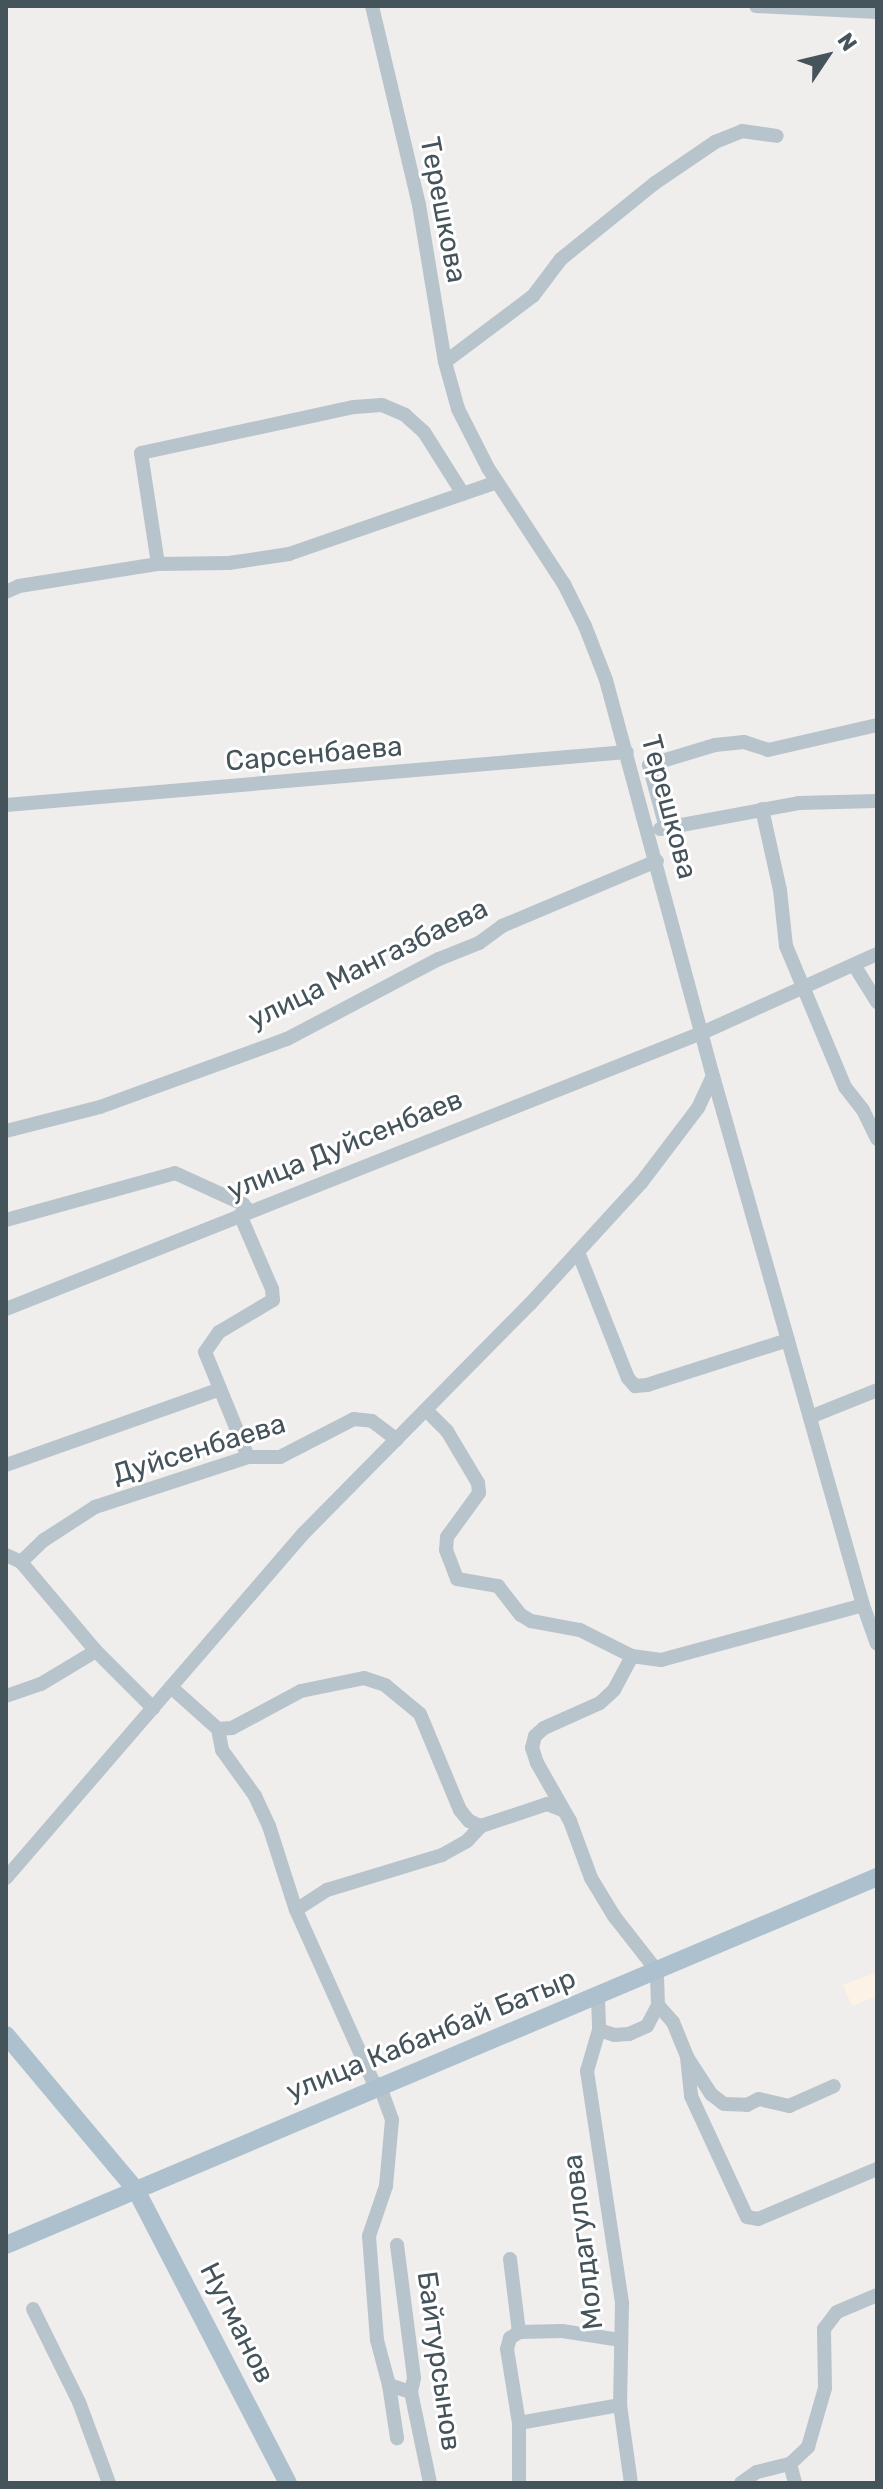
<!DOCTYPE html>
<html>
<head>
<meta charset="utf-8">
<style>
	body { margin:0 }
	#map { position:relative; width:883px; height:2489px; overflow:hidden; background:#f0eded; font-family:Rubik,sans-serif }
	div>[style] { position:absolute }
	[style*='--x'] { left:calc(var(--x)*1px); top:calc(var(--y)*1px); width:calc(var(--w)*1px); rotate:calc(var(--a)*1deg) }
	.commercial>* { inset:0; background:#fcf2e5 }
	.minor>* { height:14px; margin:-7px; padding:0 7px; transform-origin:7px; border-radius:7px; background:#b8c4cb }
	.major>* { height:18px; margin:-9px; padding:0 9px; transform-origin:9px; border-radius:9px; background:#acc1cd }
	span { translate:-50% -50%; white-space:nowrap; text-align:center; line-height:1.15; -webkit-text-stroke:6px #fff; paint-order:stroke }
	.street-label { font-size:28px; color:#45535b }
	.frame { position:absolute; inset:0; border:8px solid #45535b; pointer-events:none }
	.north { position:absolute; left:787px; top:16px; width:80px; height:80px; -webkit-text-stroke:6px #fff; paint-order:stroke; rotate:55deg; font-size:22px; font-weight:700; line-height:32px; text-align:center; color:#45535b }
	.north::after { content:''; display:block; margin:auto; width:28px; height:36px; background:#45535b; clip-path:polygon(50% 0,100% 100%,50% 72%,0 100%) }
</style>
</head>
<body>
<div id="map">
	<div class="commercial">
		<i style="clip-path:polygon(877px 1972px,877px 1996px,852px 2006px,843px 1985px)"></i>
	</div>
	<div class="minor">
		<i style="--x:372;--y:6;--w:204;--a:76.7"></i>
		<i style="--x:419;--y:205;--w:159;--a:80.6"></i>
		<i style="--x:445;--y:362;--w:49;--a:74.5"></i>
		<i style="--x:458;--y:409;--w:66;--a:63"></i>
		<i style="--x:488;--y:468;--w:139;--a:56.8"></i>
		<i style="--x:564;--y:584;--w:47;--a:63.4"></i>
		<i style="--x:585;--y:626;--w:58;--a:68.7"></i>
		<i style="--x:606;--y:680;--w:410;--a:74.9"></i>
		<i style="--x:713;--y:1076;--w:550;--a:74.17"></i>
		<i style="--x:863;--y:1605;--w:41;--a:70.3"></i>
		<i style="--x:756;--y:6;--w:121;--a:2.8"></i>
		<i style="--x:445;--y:362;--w:110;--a:-36.9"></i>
		<i style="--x:533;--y:296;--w:46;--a:-52.9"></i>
		<i style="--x:561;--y:259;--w:121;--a:-39"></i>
		<i style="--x:655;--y:183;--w:73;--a:-34.3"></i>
		<i style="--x:715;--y:142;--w:29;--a:-22"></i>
		<i style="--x:742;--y:131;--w:35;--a:8"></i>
		<i style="--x:158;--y:564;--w:112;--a:-98.7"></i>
		<i style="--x:141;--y:453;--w:218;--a:-12.2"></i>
		<i style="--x:354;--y:407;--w:28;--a:-4"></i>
		<i style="--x:382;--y:405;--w:25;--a:23"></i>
		<i style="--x:405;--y:415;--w:25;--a:42"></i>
		<i style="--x:424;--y:432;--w:73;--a:57.8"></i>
		<i style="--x:6;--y:592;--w:14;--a:-25"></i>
		<i style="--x:19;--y:586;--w:141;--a:-9"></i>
		<i style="--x:158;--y:564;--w:71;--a:-0.8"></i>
		<i style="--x:229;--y:563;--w:61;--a:-8.5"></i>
		<i style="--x:289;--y:554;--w:220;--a:-19.1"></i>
		<i style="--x:6;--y:805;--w:623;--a:-4.88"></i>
		<i style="--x:762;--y:809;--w:83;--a:77.5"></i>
		<i style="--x:780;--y:890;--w:56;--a:83.9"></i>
		<i style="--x:786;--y:946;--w:153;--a:67.3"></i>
		<i style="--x:845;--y:1087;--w:29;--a:52"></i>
		<i style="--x:863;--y:1110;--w:32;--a:64"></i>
		<i style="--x:666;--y:828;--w:65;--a:-105.1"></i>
		<i style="--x:649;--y:765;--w:69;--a:-16.9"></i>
		<i style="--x:715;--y:745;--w:29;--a:-6"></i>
		<i style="--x:744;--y:742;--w:25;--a:18"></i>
		<i style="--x:768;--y:750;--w:112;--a:-12.9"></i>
		<i style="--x:660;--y:829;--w:141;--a:-10.6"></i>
		<i style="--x:799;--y:803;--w:78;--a:-1.5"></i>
		<i style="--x:854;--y:965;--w:44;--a:58.1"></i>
		<i style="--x:6;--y:1131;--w:97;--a:-14.3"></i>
		<i style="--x:100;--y:1107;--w:199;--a:-20"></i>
		<i style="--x:287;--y:1039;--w:172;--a:-27.8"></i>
		<i style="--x:439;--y:959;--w:43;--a:-21.8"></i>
		<i style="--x:479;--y:943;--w:29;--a:-36"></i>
		<i style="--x:502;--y:926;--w:168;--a:-22.8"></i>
		<i style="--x:240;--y:1215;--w:81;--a:66.6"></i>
		<i style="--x:272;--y:1289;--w:11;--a:85"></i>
		<i style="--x:273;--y:1300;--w:63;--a:149.3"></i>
		<i style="--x:219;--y:1332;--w:24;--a:125"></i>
		<i style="--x:205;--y:1352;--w:113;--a:67.7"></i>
		<i style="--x:6;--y:1220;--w:175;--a:-15.5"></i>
		<i style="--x:175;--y:1173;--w:75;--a:24.5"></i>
		<i style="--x:243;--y:1204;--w:9;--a:49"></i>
		<i style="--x:578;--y:1252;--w:136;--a:68.4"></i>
		<i style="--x:628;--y:1378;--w:11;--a:49"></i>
		<i style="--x:635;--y:1386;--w:12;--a:-5"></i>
		<i style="--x:647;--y:1385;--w:148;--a:-17.7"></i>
		<i style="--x:6;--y:1309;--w:751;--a:-21.65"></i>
		<i style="--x:704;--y:1032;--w:190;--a:-24.3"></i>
		<i style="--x:426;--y:1410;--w:30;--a:45"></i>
		<i style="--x:447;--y:1431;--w:61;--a:59.2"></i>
		<i style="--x:478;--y:1483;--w:10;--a:84"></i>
		<i style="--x:479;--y:1493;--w:54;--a:126"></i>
		<i style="--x:447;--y:1537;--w:13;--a:94"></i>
		<i style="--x:446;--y:1550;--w:31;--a:69"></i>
		<i style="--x:457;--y:1579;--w:42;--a:9.7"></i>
		<i style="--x:498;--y:1586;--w:37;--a:52"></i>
		<i style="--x:521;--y:1615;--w:12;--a:31"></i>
		<i style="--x:531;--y:1621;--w:50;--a:10.4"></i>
		<i style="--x:580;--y:1630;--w:58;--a:26.6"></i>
		<i style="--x:632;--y:1656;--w:29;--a:8"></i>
		<i style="--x:661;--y:1660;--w:209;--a:-15.2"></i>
		<i style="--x:810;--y:1417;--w:72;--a:-21.9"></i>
		<i style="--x:6;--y:1465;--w:225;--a:-19.5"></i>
		<i style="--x:6;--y:1555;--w:17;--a:25"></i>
		<i style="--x:21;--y:1562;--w:116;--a:49.9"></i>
		<i style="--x:96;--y:1651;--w:81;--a:45"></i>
		<i style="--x:21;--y:1562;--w:32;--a:-44"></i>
		<i style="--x:44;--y:1540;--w:61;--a:-32.9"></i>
		<i style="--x:95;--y:1507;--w:161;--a:-18.1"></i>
		<i style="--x:248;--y:1457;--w:32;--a:0"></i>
		<i style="--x:280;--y:1457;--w:83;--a:-27.2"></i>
		<i style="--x:354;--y:1419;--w:18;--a:6"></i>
		<i style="--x:372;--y:1421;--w:31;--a:37"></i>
		<i style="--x:171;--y:1687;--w:63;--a:41.8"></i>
		<i style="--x:218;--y:1729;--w:14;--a:-4"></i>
		<i style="--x:232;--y:1728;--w:78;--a:-28.2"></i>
		<i style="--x:301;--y:1691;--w:64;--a:-11.7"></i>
		<i style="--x:364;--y:1678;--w:22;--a:18"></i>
		<i style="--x:385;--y:1685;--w:45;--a:39.6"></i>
		<i style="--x:420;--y:1714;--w:104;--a:67.4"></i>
		<i style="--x:460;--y:1810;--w:14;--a:51"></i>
		<i style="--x:469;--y:1821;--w:13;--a:23"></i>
		<i style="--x:481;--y:1826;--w:70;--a:-18.4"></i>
		<i style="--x:547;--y:1804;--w:17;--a:21"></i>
		<i style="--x:6;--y:1696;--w:37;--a:-19"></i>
		<i style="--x:41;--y:1684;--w:64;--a:-31"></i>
		<i style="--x:218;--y:1729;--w:21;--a:79"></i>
		<i style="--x:222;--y:1750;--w:57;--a:54.3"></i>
		<i style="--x:255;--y:1796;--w:33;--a:65"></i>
		<i style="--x:269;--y:1826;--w:88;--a:72.2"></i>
		<i style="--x:296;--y:1910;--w:193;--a:65.8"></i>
		<i style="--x:6;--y:1878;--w:454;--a:-49.2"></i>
		<i style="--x:303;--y:1534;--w:323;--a:-45.4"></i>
		<i style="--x:530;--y:1304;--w:164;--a:-47.5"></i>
		<i style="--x:641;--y:1183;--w:94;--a:-52.8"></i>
		<i style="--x:698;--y:1108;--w:35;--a:-65"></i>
		<i style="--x:296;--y:1910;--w:37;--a:-33"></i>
		<i style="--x:327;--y:1890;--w:120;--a:-16.9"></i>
		<i style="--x:442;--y:1855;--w:29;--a:-29"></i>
		<i style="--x:467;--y:1841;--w:21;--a:-47"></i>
		<i style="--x:598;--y:1997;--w:33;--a:88"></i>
		<i style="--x:599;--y:2030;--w:43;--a:106.3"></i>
		<i style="--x:587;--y:2071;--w:235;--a:81.4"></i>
		<i style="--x:622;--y:2303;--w:102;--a:91.1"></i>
		<i style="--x:620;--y:2405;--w:79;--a:82"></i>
		<i style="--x:658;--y:2005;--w:23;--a:49"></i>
		<i style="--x:673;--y:2022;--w:38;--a:68"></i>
		<i style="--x:687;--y:2057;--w:44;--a:57"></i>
		<i style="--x:711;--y:2094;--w:16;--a:38"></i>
		<i style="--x:724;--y:2104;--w:23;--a:2"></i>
		<i style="--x:747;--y:2105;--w:13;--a:-27"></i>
		<i style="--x:759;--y:2099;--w:31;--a:13"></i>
		<i style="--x:789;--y:2106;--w:49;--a:-24"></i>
		<i style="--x:599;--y:2030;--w:16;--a:18"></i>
		<i style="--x:614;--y:2035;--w:15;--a:-4"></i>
		<i style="--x:629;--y:2034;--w:20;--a:-24"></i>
		<i style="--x:647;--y:2026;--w:24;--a:-62"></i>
		<i style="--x:658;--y:2005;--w:34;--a:-92"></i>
		<i style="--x:657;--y:1971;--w:70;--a:-128"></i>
		<i style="--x:614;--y:1916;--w:44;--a:-121.2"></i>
		<i style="--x:591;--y:1878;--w:61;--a:-110.2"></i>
		<i style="--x:570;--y:1821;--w:67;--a:-119.6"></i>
		<i style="--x:537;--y:1763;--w:16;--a:-108"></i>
		<i style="--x:532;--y:1748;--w:12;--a:-76"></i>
		<i style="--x:535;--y:1736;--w:12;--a:-42"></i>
		<i style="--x:544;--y:1728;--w:61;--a:-24.1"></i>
		<i style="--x:600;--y:1703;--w:19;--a:-43"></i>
		<i style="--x:614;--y:1690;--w:38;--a:-62"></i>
		<i style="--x:687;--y:2057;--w:39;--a:84"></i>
		<i style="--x:691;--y:2096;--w:133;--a:65.2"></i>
		<i style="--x:747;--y:2217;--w:11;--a:10"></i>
		<i style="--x:758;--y:2219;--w:129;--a:-22.8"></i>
		<i style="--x:379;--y:2084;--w:38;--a:70"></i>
		<i style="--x:392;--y:2120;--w:66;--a:95.2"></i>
		<i style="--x:386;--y:2186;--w:53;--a:108.8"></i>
		<i style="--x:369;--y:2236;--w:104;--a:85.6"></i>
		<i style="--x:377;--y:2340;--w:47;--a:75.1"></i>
		<i style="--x:389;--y:2385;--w:23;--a:18"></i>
		<i style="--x:397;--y:2245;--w:134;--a:82.7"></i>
		<i style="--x:414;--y:2378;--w:14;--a:102"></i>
		<i style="--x:411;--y:2392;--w:93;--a:78.2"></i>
		<i style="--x:510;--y:2259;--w:74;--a:83"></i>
		<i style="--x:519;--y:2332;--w:11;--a:146"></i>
		<i style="--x:510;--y:2338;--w:11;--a:105"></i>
		<i style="--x:507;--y:2349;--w:75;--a:80.8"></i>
		<i style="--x:519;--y:2423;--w:60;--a:90"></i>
		<i style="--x:33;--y:2309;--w:104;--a:63.7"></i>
		<i style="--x:79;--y:2402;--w:86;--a:69.7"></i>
		<i style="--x:519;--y:2332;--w:43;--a:-1.3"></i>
		<i style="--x:562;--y:2331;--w:60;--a:8.7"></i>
		<i style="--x:389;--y:2385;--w:54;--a:81.4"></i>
		<i style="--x:519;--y:2423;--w:103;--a:-10.1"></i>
		<i style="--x:790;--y:2464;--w:20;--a:75"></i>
		<i style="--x:741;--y:2483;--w:19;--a:-35"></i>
		<i style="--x:757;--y:2472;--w:34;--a:-14"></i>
		<i style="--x:790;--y:2464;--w:25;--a:-43"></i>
		<i style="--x:808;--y:2447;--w:61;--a:-73.9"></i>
		<i style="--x:825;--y:2388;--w:59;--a:-91"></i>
		<i style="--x:824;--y:2329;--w:21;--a:-53"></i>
		<i style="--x:837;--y:2312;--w:43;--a:-23"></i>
	</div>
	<div class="major">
		<i style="--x:6;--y:2035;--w:202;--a:50"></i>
		<i style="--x:136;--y:2190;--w:330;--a:62.6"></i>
		<i style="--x:6;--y:2245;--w:946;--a:-22.9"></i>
	</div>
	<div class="street-label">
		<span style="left:443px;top:210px;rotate:79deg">Терешкова</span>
		<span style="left:314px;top:754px;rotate:-5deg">Сарсенбаева</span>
		<span style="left:669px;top:807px;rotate:75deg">Терешкова</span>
		<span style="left:368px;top:964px;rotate:-26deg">улица Мангазбаева</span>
		<span style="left:345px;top:1145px;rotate:-22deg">улица Дуйсенбаев</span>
		<span style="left:199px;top:1449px;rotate:-17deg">Дуйсенбаева</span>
		<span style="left:431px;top:2035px;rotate:-22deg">улица Кабанбай Батыр</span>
		<span style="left:583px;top:2242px;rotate:-97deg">Молдагулова</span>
		<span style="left:237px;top:2323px;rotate:63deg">Нугманов</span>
		<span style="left:439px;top:2361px;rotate:82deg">Байтурсынов</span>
	</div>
	<div class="frame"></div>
	<div class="north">N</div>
</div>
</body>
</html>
